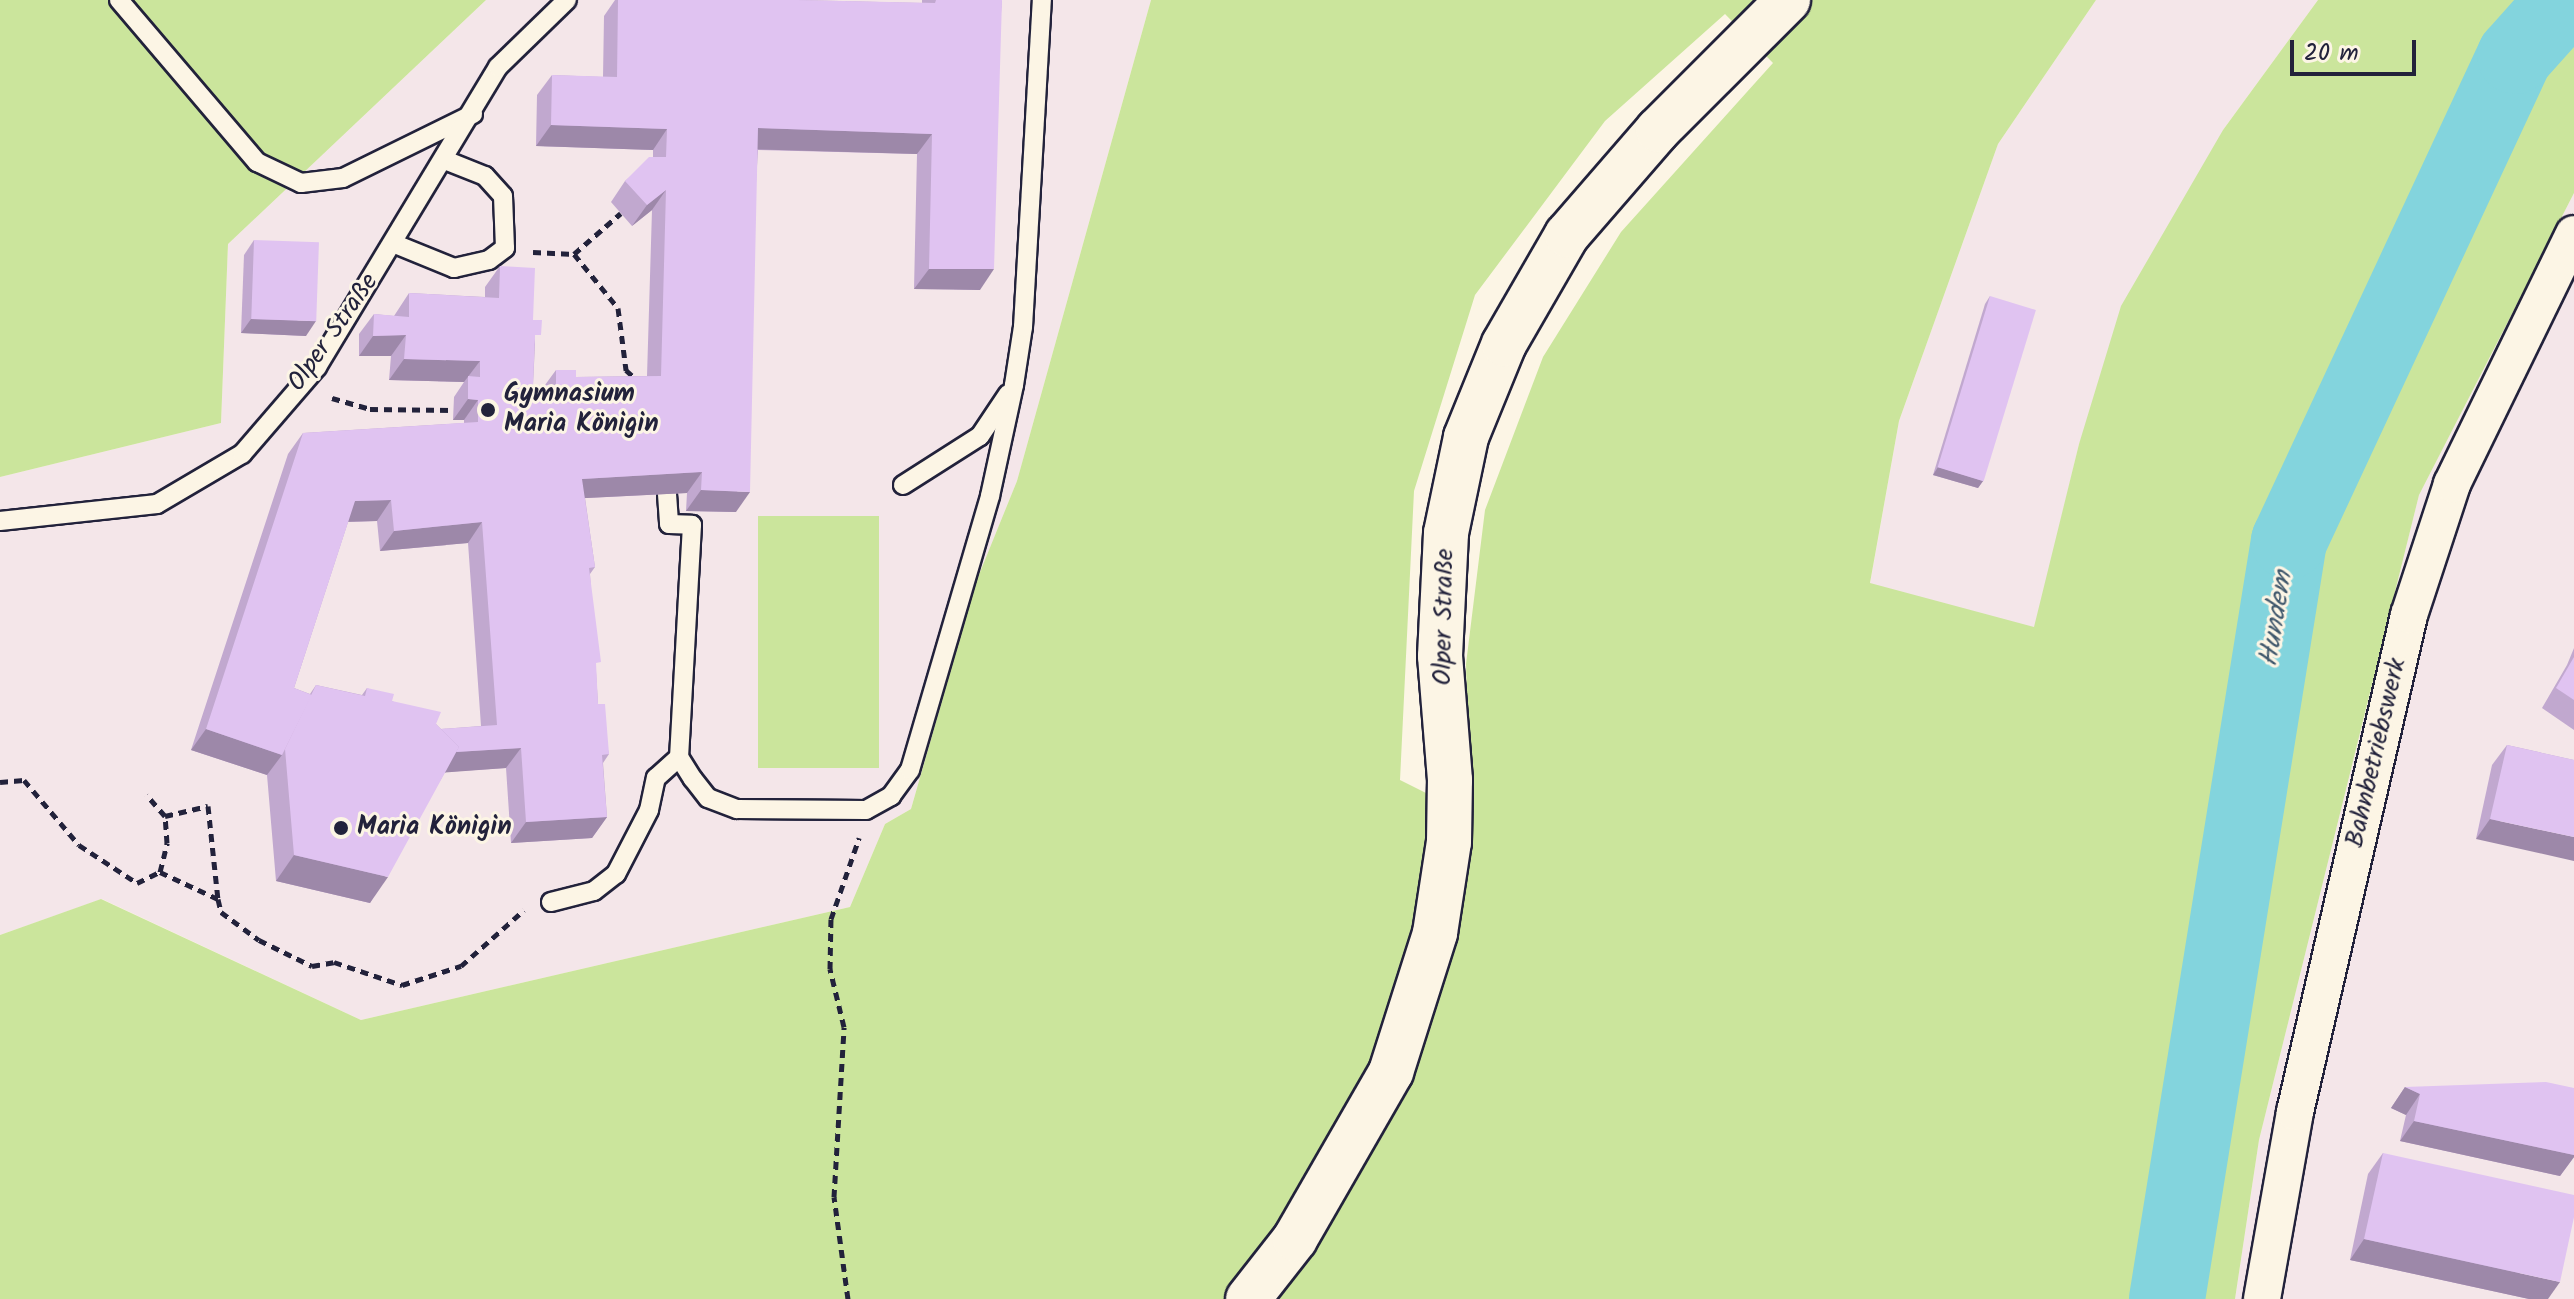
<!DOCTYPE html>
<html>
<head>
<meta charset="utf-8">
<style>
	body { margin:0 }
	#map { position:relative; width:2574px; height:1299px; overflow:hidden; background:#fcf5e5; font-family:Kalam,sans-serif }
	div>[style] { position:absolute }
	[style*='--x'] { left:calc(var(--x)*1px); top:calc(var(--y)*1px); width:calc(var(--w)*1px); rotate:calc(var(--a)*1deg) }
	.built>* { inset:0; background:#f4e6e9 }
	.green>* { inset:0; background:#cbe59c; transform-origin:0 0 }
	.river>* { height:76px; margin:-38px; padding:0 38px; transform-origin:38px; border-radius:38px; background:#83d4dd }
	.path>* { height:5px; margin-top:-2.5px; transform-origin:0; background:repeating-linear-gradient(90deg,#22223b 0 8px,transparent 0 14px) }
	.roads { filter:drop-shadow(2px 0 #22223b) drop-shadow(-2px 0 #22223b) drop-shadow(0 2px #22223b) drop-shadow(0 -2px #22223b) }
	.lane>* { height:18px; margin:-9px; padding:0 9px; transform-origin:9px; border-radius:9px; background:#fcf5e5 }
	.street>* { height:36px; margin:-18px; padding:0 18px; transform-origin:18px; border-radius:18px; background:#fcf5e5 }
	.secondary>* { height:44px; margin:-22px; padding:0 22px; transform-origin:22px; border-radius:22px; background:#fcf5e5 }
	.wall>* { inset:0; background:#c1a8cf }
	.shaded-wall>* { inset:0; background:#9d88a9 }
	.building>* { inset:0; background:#e0c3f1; transform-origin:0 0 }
	.dots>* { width:22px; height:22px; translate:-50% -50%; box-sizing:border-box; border:4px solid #fcf5e5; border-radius:50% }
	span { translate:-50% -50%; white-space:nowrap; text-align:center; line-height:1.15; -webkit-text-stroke:6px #fcf5e5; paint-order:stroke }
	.street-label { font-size:26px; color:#22223b }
	.poi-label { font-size:26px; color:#22223b; font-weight:700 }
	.left { translate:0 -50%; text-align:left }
	.water-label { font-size:28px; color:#3f576c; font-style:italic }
	.scale { position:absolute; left:2290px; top:40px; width:126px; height:36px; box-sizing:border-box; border:4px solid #22223b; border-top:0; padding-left:10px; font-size:24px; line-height:28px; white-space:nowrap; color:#22223b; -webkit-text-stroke:6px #fcf5e5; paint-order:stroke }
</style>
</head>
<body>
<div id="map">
	<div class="built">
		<i style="clip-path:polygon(486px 0,1151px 0,1017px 481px,976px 582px,911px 809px,885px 824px,850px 907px,361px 1020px,102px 899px,0 935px,0 477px,221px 423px,228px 244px)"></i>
		<i style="clip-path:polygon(2096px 0,2318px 0,2223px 130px,2079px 444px,2035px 628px,1870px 584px,1899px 421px,1998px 144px)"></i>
		<i style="clip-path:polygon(2574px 193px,2574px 1299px,2235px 1299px,2259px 1140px,2419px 495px)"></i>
	</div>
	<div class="green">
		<i style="clip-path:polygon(0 0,486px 0,228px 244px,221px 423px,0 477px)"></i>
		<i style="clip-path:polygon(evenodd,1151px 0,2096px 0,1998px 144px,1899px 421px,1870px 583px,2034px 627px,2079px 444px,2121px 306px,2223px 130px,2318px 0,2574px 0,2574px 193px,2419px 495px,2259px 1140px,2235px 1299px,0 1299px,0 935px,101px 899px,361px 1020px,850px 907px,885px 824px,911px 809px,976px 582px,1017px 481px,1151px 0,1725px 14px,1773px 63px,1621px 232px,1543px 357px,1485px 510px,1466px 664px,1470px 815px,1400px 780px,1414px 491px,1475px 295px,1605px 121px,1725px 14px)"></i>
		<i style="left:758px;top:516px;width:121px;height:252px"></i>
	</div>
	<div class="river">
		<i style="--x:2167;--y:1299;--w:768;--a:-80.86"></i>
		<i style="--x:2289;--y:541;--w:535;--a:-65.02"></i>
		<i style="--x:2515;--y:56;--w:75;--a:-48.2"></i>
	</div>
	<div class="path">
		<i style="--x:533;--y:252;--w:41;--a:2.8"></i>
		<i style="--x:574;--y:254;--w:62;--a:-41.1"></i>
		<i style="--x:574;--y:254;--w:70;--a:50.8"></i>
		<i style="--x:618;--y:308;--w:63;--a:82.6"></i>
		<i style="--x:626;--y:370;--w:15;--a:42"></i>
		<i style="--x:332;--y:398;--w:40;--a:16"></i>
		<i style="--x:370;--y:409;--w:83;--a:0.7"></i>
		<i style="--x:0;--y:782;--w:24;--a:-5"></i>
		<i style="--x:24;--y:780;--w:85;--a:49.8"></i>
		<i style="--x:79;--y:845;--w:69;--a:33.2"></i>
		<i style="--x:137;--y:883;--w:25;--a:-26"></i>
		<i style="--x:160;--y:872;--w:30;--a:-76"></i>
		<i style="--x:167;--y:843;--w:27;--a:-94"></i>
		<i style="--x:165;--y:816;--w:28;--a:-131"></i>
		<i style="--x:165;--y:816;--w:44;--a:-13.1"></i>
		<i style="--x:208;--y:806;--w:94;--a:83.9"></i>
		<i style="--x:160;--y:872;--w:64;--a:25"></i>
		<i style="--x:218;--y:899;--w:13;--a:77"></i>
		<i style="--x:221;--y:912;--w:47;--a:36.4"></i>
		<i style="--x:259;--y:940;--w:59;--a:26.1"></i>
		<i style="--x:312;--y:966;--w:22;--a:-10"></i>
		<i style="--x:334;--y:962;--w:72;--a:18.7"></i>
		<i style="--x:402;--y:985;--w:62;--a:-17.9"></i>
		<i style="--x:461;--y:966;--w:84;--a:-41.6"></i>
		<i style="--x:848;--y:1299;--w:103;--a:-97.8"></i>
		<i style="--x:834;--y:1197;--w:170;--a:-86.6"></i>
		<i style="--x:844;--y:1027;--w:60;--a:-103.6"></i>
		<i style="--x:830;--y:969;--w:50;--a:-88.9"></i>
		<i style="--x:831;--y:919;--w:86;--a:-70.9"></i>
	</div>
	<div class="roads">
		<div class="lane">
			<i style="--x:119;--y:0;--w:213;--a:49.6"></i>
			<i style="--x:257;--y:162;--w:49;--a:25.5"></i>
			<i style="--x:301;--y:183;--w:42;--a:-6.8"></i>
			<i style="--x:343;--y:178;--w:145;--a:-26.2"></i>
			<i style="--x:395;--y:244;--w:64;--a:22.1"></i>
			<i style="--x:454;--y:268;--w:36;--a:-13"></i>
			<i style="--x:489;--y:260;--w:20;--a:-37"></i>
			<i style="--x:505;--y:248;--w:52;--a:-92.2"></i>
			<i style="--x:503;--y:196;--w:27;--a:-132"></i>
			<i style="--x:485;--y:176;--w:43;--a:-158.2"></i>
			<i style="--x:903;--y:485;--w:91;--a:-32.5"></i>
			<i style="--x:980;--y:436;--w:50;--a:-56.3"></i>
			<i style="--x:667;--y:494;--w:30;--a:86"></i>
			<i style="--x:669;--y:524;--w:23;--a:2"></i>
			<i style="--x:692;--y:525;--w:232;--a:93.2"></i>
			<i style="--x:679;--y:757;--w:26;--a:58"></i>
			<i style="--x:693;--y:779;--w:24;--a:52"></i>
			<i style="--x:708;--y:798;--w:31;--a:21"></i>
			<i style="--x:737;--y:809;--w:129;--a:0.4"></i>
			<i style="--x:866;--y:810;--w:29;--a:-29"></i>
			<i style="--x:891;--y:796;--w:32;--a:-54"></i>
			<i style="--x:910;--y:770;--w:285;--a:-73.7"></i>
			<i style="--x:990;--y:496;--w:114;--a:-77.8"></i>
			<i style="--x:1014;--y:385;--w:59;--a:-81.2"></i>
			<i style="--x:1023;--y:327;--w:328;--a:-86.7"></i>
			<i style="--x:0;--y:521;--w:158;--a:-6.2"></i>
			<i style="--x:157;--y:504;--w:99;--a:-30.5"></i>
			<i style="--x:242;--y:454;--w:115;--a:-49.2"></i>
			<i style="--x:317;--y:367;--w:350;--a:-58.9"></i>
			<i style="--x:498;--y:67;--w:96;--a:-44.2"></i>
			<i style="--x:551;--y:902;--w:44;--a:-14.3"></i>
			<i style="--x:594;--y:891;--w:28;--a:-38"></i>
			<i style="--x:616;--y:874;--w:72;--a:-62.7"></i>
			<i style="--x:649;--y:810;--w:33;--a:-78"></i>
			<i style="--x:656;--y:778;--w:31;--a:-42"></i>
		</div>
		<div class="street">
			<i style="--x:2262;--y:1299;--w:190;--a:-80"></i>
			<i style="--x:2295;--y:1112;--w:510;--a:-77.08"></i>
			<i style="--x:2409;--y:615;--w:138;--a:-71.8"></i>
			<i style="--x:2452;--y:484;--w:278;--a:-64"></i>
		</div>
		<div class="secondary">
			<i style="--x:1248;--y:1299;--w:76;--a:-51.9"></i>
			<i style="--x:1295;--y:1239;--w:193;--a:-60.1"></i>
			<i style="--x:1391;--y:1072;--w:146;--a:-72.4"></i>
			<i style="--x:1435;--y:933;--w:92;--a:-81.3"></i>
			<i style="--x:1449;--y:842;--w:62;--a:-89.1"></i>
			<i style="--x:1450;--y:780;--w:124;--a:-94.6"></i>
			<i style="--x:1440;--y:656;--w:123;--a:-87.2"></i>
			<i style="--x:1446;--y:533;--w:98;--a:-78.2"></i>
			<i style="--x:1466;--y:437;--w:100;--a:-67.8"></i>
			<i style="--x:1504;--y:344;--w:126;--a:-60"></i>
			<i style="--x:1567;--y:235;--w:139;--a:-49.1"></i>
			<i style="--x:1658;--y:130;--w:184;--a:-45"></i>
		</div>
	</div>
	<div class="wall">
		<i style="clip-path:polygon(evenodd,615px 0,798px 0,922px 3px,922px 0,1002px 0,980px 290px,914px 289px,917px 154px,758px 150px,736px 512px,686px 511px,687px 493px,585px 498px,595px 567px,590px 574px,598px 704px,609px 754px,603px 763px,607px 817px,592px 838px,511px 843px,506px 768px,445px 772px,370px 903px,276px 881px,267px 775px,191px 750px,288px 454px,303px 433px,464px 423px,464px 420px,453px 420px,454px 397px,464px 382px,389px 380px,391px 356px,359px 356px,359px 334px,374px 314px,394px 316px,409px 293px,485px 297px,485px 287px,500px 266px,533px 320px,535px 344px,533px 385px,545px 385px,556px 370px,576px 377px,647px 376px,652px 210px,632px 226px,611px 202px,625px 181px,653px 157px,653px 150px,536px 146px,537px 95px,552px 75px,603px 77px,604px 16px,615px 0,377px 521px,380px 551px,468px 543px,481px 726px,441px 729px,436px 724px,367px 688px,362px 695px,316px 685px,310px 694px,294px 688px,348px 522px,377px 521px)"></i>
		<i style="clip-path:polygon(254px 240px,306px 336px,241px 333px,244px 255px)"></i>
		<i style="clip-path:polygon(1990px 296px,1983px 481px,1978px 488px,1933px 475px,1985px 304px)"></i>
		<i style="clip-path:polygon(2574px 648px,2574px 730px,2542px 708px,2567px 665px)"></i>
		<i style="clip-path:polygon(2507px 745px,2574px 760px,2476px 839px,2492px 765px)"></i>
		<i style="clip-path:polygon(2405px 1087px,2574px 1088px,2574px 1157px,2560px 1176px,2400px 1141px,2406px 1115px,2391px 1108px)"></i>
		<i style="clip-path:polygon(2383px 1153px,2548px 1299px,2529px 1299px,2350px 1260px,2368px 1174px)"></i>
	</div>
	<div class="shaded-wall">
		<i style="clip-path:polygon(551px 125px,667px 129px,653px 150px,536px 146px)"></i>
		<i style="clip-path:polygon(758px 128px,932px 134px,917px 154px,744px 149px)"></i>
		<i style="clip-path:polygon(666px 190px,652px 210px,632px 226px,647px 205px)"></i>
		<i style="clip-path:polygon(929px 269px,994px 269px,980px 290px,914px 289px)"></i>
		<i style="clip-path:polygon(251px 319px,316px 321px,306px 336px,241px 333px)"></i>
		<i style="clip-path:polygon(406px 335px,391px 356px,359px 356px,373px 336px)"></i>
		<i style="clip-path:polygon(404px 359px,480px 361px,464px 382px,389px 380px)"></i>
		<i style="clip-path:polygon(468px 399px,478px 400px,464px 420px,453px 420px)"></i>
		<i style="clip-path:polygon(1938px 467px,1983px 481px,1978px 488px,1933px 475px)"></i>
		<i style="clip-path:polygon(702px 472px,687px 493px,567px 499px,582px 479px)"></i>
		<i style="clip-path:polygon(701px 490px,750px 492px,736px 512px,686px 511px)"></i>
		<i style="clip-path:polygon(391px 500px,377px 521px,340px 522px,355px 501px)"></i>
		<i style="clip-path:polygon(482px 522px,468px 543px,380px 551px,394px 531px)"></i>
		<i style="clip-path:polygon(206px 729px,282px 755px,267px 775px,191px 750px)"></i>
		<i style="clip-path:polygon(521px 748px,506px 768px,440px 773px,455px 752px)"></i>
		<i style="clip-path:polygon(607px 817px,592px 838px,511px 843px,526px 822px)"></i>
		<i style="clip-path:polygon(2490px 819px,2574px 837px,2574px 861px,2476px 839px)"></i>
		<i style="clip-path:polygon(294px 855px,388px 877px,370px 903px,276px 881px)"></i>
		<i style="clip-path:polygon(2405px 1087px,2420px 1094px,2406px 1115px,2391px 1108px)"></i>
		<i style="clip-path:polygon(2414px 1121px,2574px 1155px,2574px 1157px,2560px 1176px,2400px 1141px)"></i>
		<i style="clip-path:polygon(2364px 1239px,2560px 1282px,2548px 1299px,2529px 1299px,2350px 1260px)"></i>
	</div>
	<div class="building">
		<i style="clip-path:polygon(618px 0,798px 0,935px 3px,936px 0,1002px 0,994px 269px,929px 269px,932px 134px,758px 128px,750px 492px,701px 490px,702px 472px,582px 479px,595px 567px,589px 568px,601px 662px,596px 663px,598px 704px,605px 704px,609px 754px,602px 755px,607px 817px,526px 822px,521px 748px,456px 752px,459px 747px,441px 729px,497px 725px,482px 522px,394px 531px,391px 500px,355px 501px,294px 688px,312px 695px,282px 755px,206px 729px,303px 433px,478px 422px,478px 400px,468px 399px,468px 376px,480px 377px,480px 361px,404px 359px,406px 335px,373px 336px,374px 314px,409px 317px,409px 293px,499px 298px,500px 266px,535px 268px,533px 320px,542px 320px,541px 335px,535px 335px,533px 385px,556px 385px,556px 370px,576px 370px,576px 377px,661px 376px,666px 190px,647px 205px,625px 181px,649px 157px,666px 157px,667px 129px,551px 125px,552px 75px,617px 77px)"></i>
		<i style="left:254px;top:240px;width:65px;height:79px;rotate:2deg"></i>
		<i style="left:1990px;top:296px;width:48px;height:179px;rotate:17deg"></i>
		<i style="clip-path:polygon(2574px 657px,2574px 700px,2556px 688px)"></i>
		<i style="clip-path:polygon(316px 685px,365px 696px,367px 688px,394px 694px,392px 701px,441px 712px,436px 724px,459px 747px,388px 877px,294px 855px,285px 749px)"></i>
		<i style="clip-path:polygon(2507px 745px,2574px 760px,2574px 837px,2490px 819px)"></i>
		<i style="clip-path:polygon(2546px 1082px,2574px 1088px,2574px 1155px,2414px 1121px,2420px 1094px,2405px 1087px)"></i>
		<i style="clip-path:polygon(2383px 1153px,2574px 1195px,2574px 1217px,2560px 1282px,2364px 1239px)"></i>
	</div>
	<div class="dots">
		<i style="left:488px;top:410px;background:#22223b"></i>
		<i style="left:341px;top:828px;background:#22223b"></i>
	</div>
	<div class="street-label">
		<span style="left:334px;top:333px;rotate:-55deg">Olper Straße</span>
		<span style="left:1445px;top:617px;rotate:-89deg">Olper Straße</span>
		<span style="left:2377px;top:753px;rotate:-77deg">Bahnbetriebswerk</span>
	</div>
	<div class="poi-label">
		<span class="left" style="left:504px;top:410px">Gymnasium<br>Maria Königin</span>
		<span class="left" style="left:357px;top:828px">Maria Königin</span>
	</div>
	<div class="water-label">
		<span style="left:2277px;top:619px;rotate:-81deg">Hundem</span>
	</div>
	<div class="scale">20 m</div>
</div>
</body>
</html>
